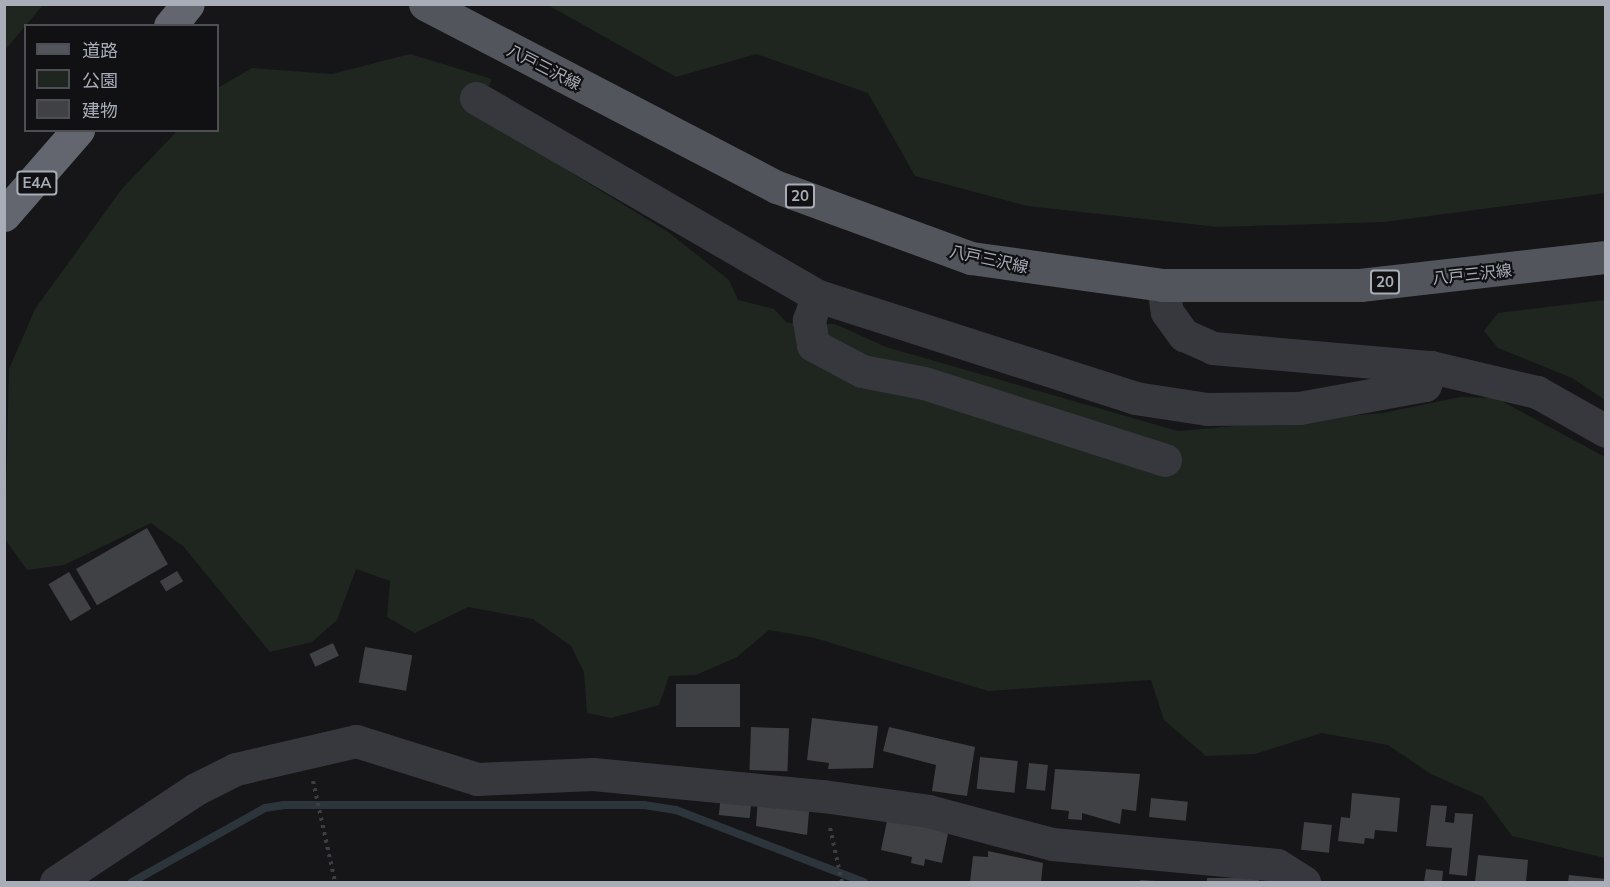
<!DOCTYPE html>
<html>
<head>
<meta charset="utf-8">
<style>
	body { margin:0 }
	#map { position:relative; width:1610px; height:887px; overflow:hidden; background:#161618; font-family:Mulish,"Noto Sans JP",sans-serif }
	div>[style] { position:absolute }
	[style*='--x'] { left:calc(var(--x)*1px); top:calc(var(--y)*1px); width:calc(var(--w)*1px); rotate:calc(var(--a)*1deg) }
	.green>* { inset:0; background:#1e261f }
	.stream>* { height:8px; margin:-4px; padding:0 4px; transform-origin:4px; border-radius:4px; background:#2c353c }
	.building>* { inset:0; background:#404145; transform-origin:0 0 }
	.path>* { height:4px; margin-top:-2px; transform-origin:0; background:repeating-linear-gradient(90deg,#3d3f44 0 3px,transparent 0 7.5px) }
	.minor>* { height:33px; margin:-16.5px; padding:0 16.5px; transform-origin:16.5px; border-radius:16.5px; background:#37383d }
	.major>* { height:33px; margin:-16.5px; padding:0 16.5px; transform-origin:16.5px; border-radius:16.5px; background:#53555c }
	.highway>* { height:33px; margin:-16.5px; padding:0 16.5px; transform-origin:16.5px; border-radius:16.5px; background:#63666e }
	span { translate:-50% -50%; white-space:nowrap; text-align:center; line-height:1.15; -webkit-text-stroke:4.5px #111113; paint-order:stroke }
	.shield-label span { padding:2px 4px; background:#111113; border:2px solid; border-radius:4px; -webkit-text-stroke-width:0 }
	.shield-label { font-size:15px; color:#a8adb8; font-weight:700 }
	.street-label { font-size:16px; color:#a8adb8 }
	.frame { position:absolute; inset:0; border:6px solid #a8adb8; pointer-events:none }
	.legend { position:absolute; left:24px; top:24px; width:195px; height:108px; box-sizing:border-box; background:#111113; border:2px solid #4d4f55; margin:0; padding:8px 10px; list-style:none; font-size:18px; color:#a8adb8 }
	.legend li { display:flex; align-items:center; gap:12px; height:30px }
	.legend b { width:30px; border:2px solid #4d4f55 }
</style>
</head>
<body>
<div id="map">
	<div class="green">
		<i style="clip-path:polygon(5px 4px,43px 5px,5px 50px,4px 5px)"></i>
		<i style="clip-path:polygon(548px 5px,1605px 5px,1605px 193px,1384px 222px,1218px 227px,1027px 206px,915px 176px,868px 93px,756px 54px,676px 77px)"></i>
		<i style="clip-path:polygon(410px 54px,492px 79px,477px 115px,668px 232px,729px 280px,738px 300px,774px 309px,787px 323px,835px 324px,886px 347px,1178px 431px,1383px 413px,1460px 397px,1496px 398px,1605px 457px,1605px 858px,1512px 836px,1483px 797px,1431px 774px,1388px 745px,1322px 733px,1255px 754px,1206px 756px,1164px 720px,1151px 680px,988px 691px,815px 638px,769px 630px,737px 657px,696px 675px,669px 676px,659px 705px,611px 718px,587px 713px,584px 672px,571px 646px,533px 619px,468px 607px,415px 633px,387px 617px,390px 581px,356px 569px,337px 620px,312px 642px,270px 652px,183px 546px,151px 523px,64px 565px,27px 570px,5px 539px,9px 369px,35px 309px,121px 190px,177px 131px,218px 130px,218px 88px,252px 68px,332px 74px)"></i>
		<i style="clip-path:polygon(1605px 300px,1605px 400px,1572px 378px,1498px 348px,1484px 331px,1498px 313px)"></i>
	</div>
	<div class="stream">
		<i style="--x:132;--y:882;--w:152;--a:-29.1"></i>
		<i style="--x:265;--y:808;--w:18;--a:-9"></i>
		<i style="--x:283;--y:805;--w:361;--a:0"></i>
		<i style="--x:644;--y:805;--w:32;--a:9"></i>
		<i style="--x:676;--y:810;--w:201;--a:21"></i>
	</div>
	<div class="building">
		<i style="left:147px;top:528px;width:42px;height:82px;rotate:60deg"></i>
		<i style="left:177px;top:571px;width:12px;height:20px;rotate:59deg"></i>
		<i style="left:69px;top:572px;width:43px;height:24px;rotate:59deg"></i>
		<i style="left:333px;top:643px;width:14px;height:26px;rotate:65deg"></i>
		<i style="left:365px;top:647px;width:48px;height:36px;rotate:10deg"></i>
		<i style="left:740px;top:684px;width:43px;height:64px;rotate:90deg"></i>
		<i style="clip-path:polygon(812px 718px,878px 726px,873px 768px,828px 769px,829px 763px,807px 760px)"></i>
		<i style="left:751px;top:727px;width:38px;height:43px;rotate:2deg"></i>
		<i style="clip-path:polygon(889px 727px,975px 747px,967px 796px,932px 791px,936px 765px,883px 751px)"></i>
		<i style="left:980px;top:757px;width:38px;height:32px;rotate:6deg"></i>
		<i style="left:1029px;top:763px;width:19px;height:26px;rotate:6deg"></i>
		<i style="clip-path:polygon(1055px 769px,1140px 774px,1136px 811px,1122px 809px,1120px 824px,1082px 813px,1082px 820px,1068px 819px,1069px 811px,1051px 809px)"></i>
		<i style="clip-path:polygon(1352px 793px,1400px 798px,1397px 832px,1375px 830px,1374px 839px,1365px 838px,1364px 844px,1338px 841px,1341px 817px,1350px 818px)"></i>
		<i style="left:721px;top:794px;width:31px;height:21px;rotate:6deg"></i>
		<i style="clip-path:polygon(758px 798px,810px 802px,807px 835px,756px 826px)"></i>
		<i style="left:1151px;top:798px;width:37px;height:19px;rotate:6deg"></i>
		<i style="clip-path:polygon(1431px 805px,1447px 806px,1445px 822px,1454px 823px,1455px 813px,1473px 814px,1467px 876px,1449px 874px,1452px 848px,1426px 846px)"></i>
		<i style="clip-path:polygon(889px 811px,950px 824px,942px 863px,925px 859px,924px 866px,911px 863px,912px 857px,881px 850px)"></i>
		<i style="left:1304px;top:822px;width:28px;height:28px;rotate:6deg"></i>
		<i style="clip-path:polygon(988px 851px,1043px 863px,1041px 882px,970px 882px,973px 856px,988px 857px)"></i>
		<i style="clip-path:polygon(1478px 855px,1528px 860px,1526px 882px,1475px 882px)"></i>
		<i style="clip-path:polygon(1426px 869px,1443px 871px,1442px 882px,1424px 882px)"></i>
		<i style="clip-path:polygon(1569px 875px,1606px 879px,1606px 882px,1568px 882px)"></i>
		<i style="left:1207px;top:878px;width:52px;height:4px"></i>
		<i style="clip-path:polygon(1140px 880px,1157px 881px,1157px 882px,1140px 882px)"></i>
	</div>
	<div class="path">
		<i style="--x:313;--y:781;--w:103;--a:77.7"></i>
		<i style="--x:830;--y:828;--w:55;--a:77.5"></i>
	</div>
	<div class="minor">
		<i style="--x:476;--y:98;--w:395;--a:30.1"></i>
		<i style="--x:818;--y:296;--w:333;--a:17.8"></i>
		<i style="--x:1135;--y:398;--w:73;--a:8.7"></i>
		<i style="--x:1207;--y:409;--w:92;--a:-0.6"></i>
		<i style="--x:1299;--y:408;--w:128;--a:-10.3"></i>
		<i style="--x:1425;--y:385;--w:19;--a:-72"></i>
		<i style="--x:1163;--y:285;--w:27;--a:82"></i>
		<i style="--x:1167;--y:312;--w:29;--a:54"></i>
		<i style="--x:1184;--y:335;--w:32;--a:24"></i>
		<i style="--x:1213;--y:348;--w:219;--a:5"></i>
		<i style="--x:1431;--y:367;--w:109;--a:13.3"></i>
		<i style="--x:1537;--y:392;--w:79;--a:29.5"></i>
		<i style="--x:818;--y:296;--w:26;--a:111"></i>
		<i style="--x:809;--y:320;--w:25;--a:81"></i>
		<i style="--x:813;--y:345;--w:55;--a:28"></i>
		<i style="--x:862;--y:371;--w:63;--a:11"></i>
		<i style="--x:924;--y:383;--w:253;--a:17.7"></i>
		<i style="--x:56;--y:882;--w:168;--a:-33.6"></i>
		<i style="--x:196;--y:789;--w:45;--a:-26.6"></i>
		<i style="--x:236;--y:769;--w:123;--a:-13.1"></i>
		<i style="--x:356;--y:741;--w:127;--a:17.4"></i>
		<i style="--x:477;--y:779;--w:116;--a:-2.5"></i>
		<i style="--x:593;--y:774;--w:231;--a:5.5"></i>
		<i style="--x:823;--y:796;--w:106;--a:8.1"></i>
		<i style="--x:928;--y:811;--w:128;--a:14.9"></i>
		<i style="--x:1052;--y:844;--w:226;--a:5.3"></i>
		<i style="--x:1277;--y:865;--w:32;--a:32"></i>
	</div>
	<div class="major">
		<i style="--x:425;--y:4;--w:397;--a:27.5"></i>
		<i style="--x:777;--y:187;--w:207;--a:20.1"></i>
		<i style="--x:971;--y:258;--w:194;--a:8"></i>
		<i style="--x:1163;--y:285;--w:197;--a:0"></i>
		<i style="--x:1360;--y:285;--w:248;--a:-6.5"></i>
	</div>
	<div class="highway">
		<i style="--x:170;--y:26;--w:28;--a:-51"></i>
		<i style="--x:4;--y:215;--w:113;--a:-49"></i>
	</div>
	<div class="shield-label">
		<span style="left:37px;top:183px">E4A</span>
		<span style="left:800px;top:196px">20</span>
		<span style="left:1385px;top:282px">20</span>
	</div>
	<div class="street-label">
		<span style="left:544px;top:67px;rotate:27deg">八戸三沢線</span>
		<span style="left:989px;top:259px;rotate:12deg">八戸三沢線</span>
		<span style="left:1472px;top:274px;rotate:-6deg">八戸三沢線</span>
	</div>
	<div class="frame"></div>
	<ul class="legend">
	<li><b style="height:8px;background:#53555c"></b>道路</li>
	<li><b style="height:16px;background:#1e261f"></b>公園</li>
	<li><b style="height:16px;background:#404145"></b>建物</li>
	</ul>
</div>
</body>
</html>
